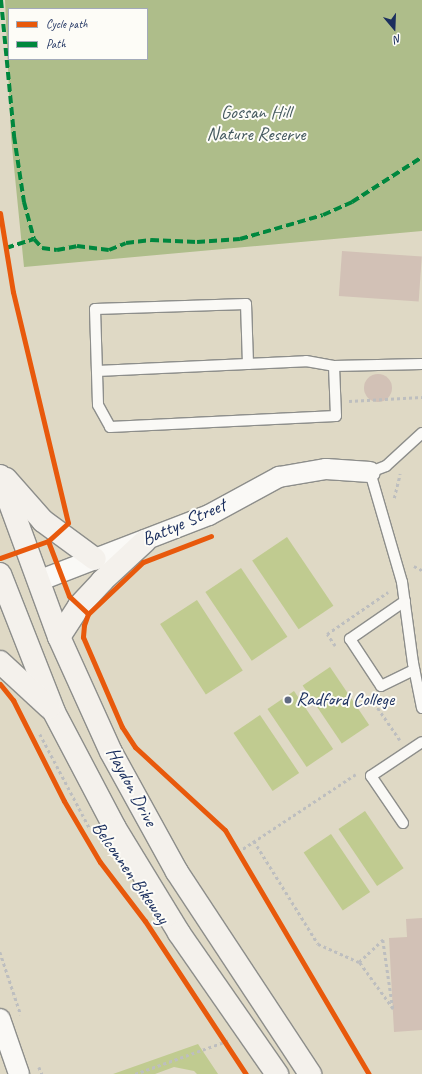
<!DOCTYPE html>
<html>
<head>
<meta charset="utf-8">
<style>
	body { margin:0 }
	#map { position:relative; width:422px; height:1074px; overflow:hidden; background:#dfd9c5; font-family:Caveat,sans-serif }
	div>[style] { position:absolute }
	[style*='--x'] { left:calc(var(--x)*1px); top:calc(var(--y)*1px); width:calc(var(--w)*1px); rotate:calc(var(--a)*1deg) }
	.green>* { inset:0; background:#c0cb90; transform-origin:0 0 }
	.forest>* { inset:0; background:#aebd8a }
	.building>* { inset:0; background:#d2c1b6; transform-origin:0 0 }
	.round { border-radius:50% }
	.path>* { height:2.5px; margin-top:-1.25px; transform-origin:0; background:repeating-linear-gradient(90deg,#bdbebf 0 3px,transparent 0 6px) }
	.roads { filter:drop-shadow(1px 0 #8d8e8b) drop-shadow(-1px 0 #8d8e8b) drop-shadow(0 1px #8d8e8b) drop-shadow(0 -1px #8d8e8b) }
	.lane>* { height:10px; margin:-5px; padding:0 5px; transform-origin:5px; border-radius:5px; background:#faf9f6 }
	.street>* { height:20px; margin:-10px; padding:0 10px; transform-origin:10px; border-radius:10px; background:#faf9f6 }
	.secondary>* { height:22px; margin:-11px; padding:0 11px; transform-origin:11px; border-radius:11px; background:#f4f1ec }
	.quiet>* { height:4px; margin-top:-2px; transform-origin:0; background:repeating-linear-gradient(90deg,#00873e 0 8px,transparent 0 12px) }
	.cycleway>* { height:5px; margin:-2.5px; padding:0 2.5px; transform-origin:2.5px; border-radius:2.5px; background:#e8590c }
	.dots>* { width:11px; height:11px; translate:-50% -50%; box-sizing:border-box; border:2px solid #fdfcf7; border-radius:50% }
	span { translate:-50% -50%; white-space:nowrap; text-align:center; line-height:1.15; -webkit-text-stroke:4px #fdfcf7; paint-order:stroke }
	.park-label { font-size:19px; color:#455a60 }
	.street-label { font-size:19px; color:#1b2f5e }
	.poi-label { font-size:19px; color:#1b2f5e }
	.left { translate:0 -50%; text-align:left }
	.legend { position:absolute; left:8px; top:8px; width:140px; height:52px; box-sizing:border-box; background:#fdfcf7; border:1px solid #a3aaba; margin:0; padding:5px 7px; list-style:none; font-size:12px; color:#1b2f5e }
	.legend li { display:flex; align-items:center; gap:8px; height:20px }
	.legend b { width:20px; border:1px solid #a3aaba }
	.north { position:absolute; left:374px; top:8px; width:40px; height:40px; -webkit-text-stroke:3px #fdfcf7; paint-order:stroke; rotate:161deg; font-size:11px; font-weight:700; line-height:16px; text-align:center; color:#1b2f5e }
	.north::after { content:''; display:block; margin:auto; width:14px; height:18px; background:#1b2f5e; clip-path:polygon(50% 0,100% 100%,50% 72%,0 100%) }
</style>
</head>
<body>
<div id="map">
	<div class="green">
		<i style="left:287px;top:537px;width:83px;height:42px;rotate:56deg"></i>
		<i style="left:241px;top:568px;width:83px;height:43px;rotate:56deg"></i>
		<i style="left:197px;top:600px;width:84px;height:44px;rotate:57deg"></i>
		<i style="left:330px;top:667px;width:70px;height:33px;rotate:56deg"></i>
		<i style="left:294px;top:691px;width:70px;height:32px;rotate:56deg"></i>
		<i style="left:260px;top:715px;width:70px;height:32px;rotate:56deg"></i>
		<i style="left:365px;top:811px;width:69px;height:32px;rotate:56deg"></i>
		<i style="left:331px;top:834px;width:70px;height:33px;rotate:56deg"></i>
		<i style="clip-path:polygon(198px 1044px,218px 1074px,197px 1074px,194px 1071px,174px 1067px,155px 1074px,113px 1074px)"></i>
	</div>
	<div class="forest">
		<i style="clip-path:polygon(evenodd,5px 0,422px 0,422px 231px,24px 267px,11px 137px,5px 0,9px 9px,147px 9px,147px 59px,9px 59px,9px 9px)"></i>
	</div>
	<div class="building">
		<i style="left:342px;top:251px;width:80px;height:45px;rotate:4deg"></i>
		<i class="round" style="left:364px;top:374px;width:28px;height:28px"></i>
		<i style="clip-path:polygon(422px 918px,422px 1030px,394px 1032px,389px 938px,407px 937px,406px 919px)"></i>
	</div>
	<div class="path">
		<i style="--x:349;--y:401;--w:73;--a:-3.1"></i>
		<i style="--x:394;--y:498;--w:25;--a:-76"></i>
		<i style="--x:414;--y:566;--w:9;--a:27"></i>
		<i style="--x:335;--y:646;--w:14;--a:-124"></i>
		<i style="--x:327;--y:634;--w:74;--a:-34.5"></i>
		<i style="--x:371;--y:698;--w:51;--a:55.4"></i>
		<i style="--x:40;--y:734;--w:107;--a:62.2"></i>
		<i style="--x:254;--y:841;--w:121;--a:58.1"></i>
		<i style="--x:318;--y:944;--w:45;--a:23.7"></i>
		<i style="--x:238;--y:852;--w:141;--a:-33.5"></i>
		<i style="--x:383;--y:940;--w:70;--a:81.8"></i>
		<i style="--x:393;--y:1009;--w:58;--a:-125.9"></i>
		<i style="--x:359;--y:962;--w:33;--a:-43"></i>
		<i style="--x:0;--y:952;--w:66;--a:71.6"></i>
		<i style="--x:39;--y:1067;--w:8;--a:67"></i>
		<i style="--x:135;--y:1074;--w:101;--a:-19.7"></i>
	</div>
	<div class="roads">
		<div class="lane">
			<i style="--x:248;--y:364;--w:60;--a:-91.9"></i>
			<i style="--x:246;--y:304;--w:151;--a:178.1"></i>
			<i style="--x:95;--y:309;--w:96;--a:88.2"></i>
			<i style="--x:98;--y:405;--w:25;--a:61"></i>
			<i style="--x:110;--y:427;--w:226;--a:-2.8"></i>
			<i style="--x:336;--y:416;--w:50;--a:-92.3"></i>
			<i style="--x:97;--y:371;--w:209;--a:-2.7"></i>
			<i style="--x:306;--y:361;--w:28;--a:10"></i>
			<i style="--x:334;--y:366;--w:88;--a:-1.3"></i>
			<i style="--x:422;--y:433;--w:49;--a:137.5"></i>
			<i style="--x:386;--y:466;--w:17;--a:159"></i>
			<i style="--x:370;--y:472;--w:115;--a:73.8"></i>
			<i style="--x:402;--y:582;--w:82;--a:82.3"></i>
			<i style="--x:413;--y:663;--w:46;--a:78.7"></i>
			<i style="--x:405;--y:601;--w:67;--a:145.4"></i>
			<i style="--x:350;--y:639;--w:56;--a:56.6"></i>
			<i style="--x:381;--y:686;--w:37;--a:-26"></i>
			<i style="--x:403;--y:823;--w:57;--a:-124.2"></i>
			<i style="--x:371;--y:776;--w:61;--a:-33.7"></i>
		</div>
		<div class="street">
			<i style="--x:38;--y:581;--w:183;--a:-21.1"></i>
			<i style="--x:209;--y:515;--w:80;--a:-28.5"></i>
			<i style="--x:279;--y:477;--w:48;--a:-9.7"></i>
			<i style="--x:326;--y:469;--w:44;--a:3.9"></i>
			<i style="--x:0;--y:1019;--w:58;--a:70.9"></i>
		</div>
		<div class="secondary">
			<i style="--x:0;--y:476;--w:171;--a:69.9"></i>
			<i style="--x:59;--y:637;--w:126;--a:65.7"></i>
			<i style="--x:111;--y:752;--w:137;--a:61.2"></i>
			<i style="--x:177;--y:872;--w:242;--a:56.6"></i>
			<i style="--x:6;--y:479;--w:56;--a:48.6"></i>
			<i style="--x:43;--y:521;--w:64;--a:36.2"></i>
			<i style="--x:0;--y:574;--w:148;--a:68.6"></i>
			<i style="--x:54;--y:712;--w:131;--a:62.3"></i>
			<i style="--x:115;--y:828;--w:123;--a:58.6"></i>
			<i style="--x:179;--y:933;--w:172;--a:55.2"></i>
			<i style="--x:59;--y:637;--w:37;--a:-57"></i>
			<i style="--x:79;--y:606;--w:34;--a:-47"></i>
			<i style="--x:102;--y:581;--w:59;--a:-42.9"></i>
			<i style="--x:0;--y:662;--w:67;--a:42.6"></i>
		</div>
	</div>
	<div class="quiet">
		<i style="--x:1;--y:0;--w:137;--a:84.5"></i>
		<i style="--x:14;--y:136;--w:67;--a:81.4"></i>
		<i style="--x:24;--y:202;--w:38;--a:75"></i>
		<i style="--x:34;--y:239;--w:12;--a:48"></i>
		<i style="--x:42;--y:248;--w:15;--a:8"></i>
		<i style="--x:57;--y:250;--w:20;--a:-11"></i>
		<i style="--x:77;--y:246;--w:32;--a:7"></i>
		<i style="--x:109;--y:250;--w:18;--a:-22"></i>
		<i style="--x:126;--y:243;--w:25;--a:-7"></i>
		<i style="--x:151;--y:240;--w:46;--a:2.5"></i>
		<i style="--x:197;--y:242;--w:43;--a:-4"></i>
		<i style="--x:240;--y:239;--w:86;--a:-16.1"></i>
		<i style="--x:323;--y:215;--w:32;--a:-24"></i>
		<i style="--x:352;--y:202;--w:83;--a:-32.7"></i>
		<i style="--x:6;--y:248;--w:29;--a:-18"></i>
	</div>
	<div class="cycleway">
		<i style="--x:0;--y:213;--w:80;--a:80.7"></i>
		<i style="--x:13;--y:292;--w:237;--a:76.6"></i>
		<i style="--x:68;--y:523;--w:27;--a:138"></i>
		<i style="--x:48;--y:541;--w:51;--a:160.5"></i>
		<i style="--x:211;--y:536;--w:73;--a:159.1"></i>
		<i style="--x:143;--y:562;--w:76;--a:136.6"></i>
		<i style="--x:88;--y:614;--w:12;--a:110"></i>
		<i style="--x:84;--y:625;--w:12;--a:95"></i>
		<i style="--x:83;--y:637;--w:98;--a:66.6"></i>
		<i style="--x:122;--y:727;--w:24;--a:57"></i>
		<i style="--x:135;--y:747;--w:122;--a:42.7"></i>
		<i style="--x:225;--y:830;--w:283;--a:59.5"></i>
		<i style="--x:48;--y:541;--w:59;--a:69.1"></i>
		<i style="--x:69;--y:596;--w:26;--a:43"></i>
		<i style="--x:0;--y:684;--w:21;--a:51"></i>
		<i style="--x:13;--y:700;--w:113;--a:63.2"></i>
		<i style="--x:64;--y:801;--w:71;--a:59.5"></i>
		<i style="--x:100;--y:862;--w:74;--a:52.7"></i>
		<i style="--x:145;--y:921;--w:183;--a:56.6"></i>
	</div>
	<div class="dots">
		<i style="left:288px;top:700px;background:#606a82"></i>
	</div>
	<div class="park-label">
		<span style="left:256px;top:124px">Gossan Hill<br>Nature Reserve</span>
	</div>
	<div class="street-label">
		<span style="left:184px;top:523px;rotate:-24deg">Battye Street</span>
		<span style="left:131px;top:787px;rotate:62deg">Haydon Drive</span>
		<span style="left:130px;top:873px;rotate:55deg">Belconnen Bikeway</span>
	</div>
	<div class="poi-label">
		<span class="left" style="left:296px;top:700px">Radford College</span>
	</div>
	<ul class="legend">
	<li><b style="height:5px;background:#e8590c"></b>Cycle path</li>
	<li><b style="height:5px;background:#00873e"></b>Path</li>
	</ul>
	<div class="north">N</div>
</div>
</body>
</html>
